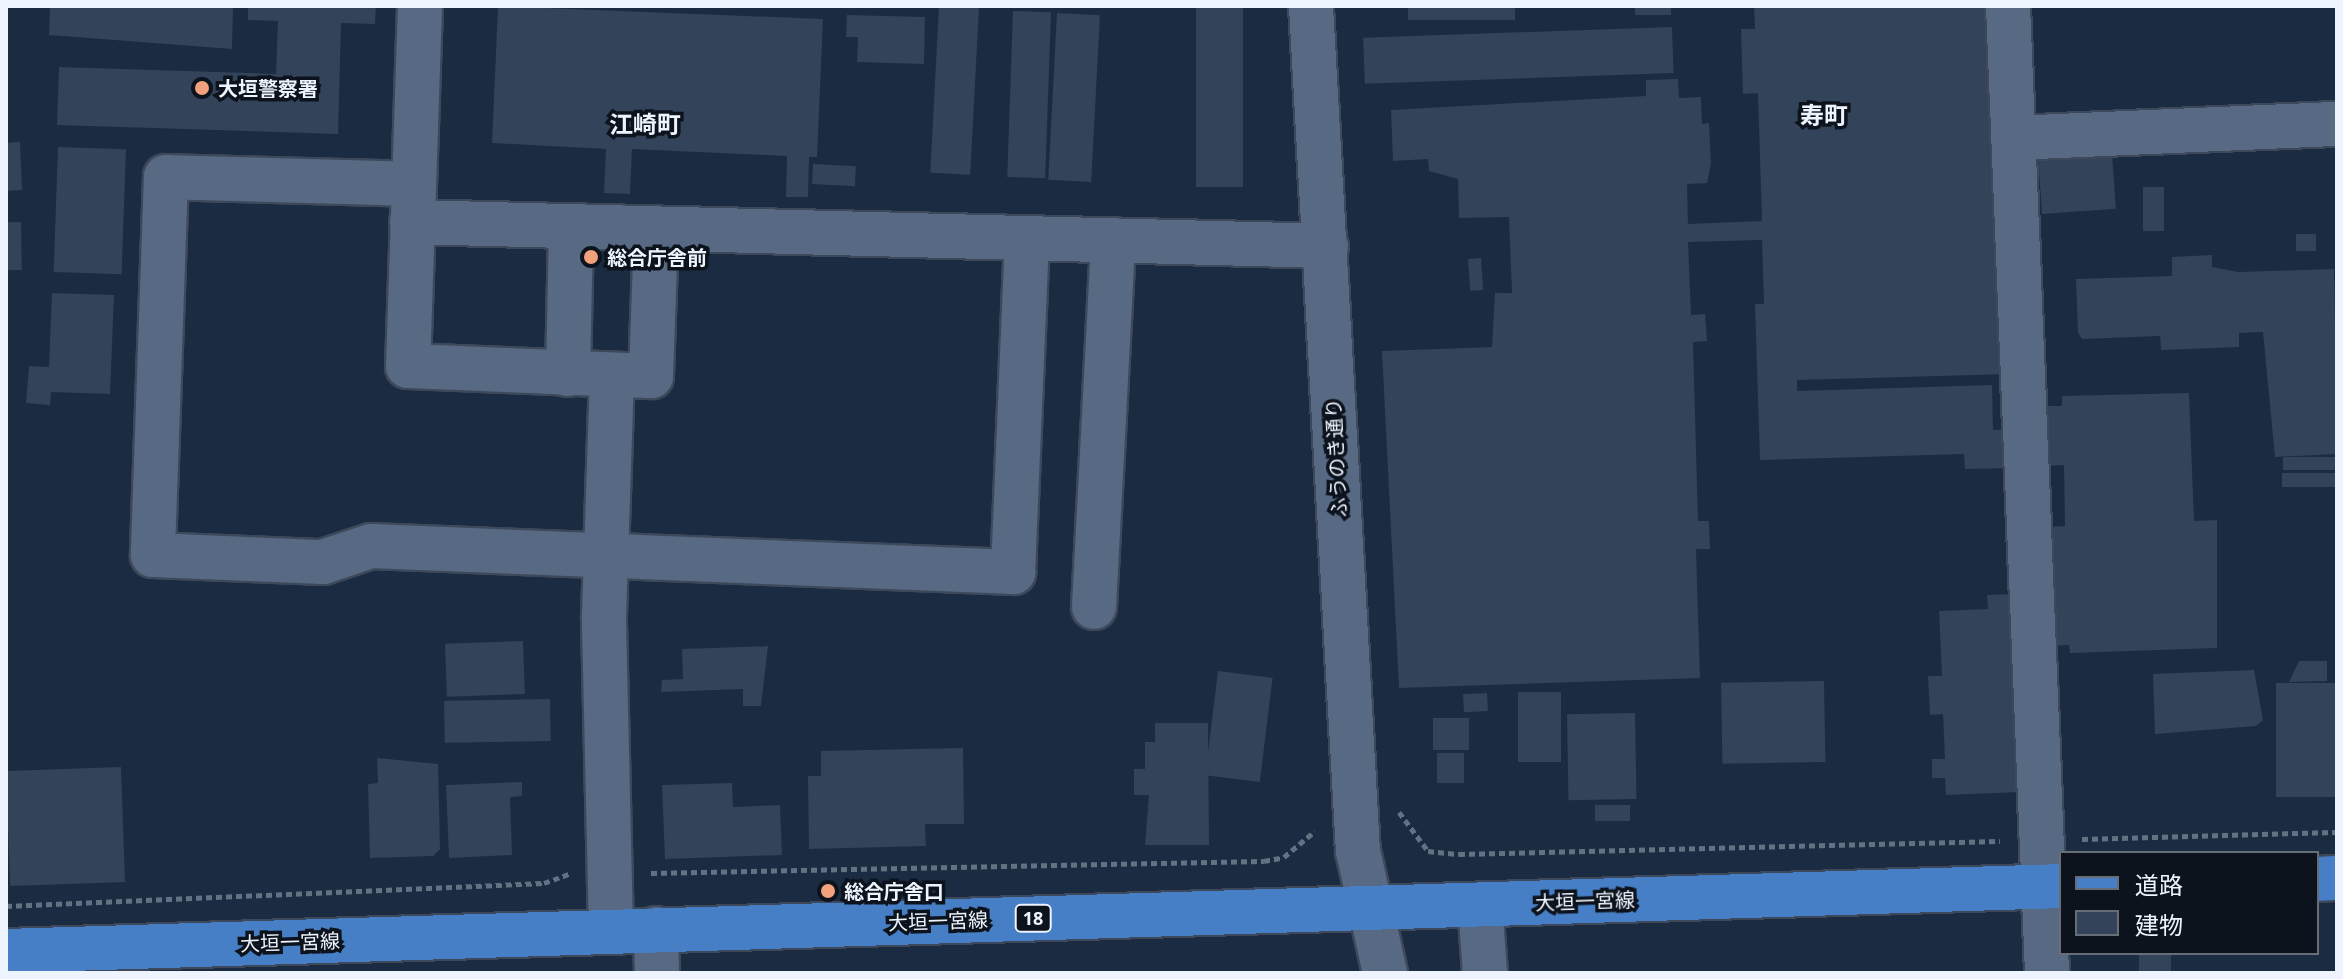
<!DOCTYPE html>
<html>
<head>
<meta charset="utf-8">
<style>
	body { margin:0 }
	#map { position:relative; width:2343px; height:979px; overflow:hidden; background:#1b2b41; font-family:"Noto Sans","Noto Sans JP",sans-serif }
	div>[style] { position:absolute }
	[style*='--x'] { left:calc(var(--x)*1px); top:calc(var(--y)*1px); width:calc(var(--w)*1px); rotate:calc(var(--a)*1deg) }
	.building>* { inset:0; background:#32435a; transform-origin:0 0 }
	.path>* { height:5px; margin-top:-2.5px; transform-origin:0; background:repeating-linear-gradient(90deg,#647182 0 6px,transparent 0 10px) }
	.roads { filter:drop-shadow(2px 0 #3d495a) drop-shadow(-2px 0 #3d495a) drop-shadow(0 2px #3d495a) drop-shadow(0 -2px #3d495a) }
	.minor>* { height:44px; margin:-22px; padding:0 22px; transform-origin:22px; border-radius:22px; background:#586a83 }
	.major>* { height:44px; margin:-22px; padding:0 22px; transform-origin:22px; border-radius:22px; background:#477fc7 }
	.dots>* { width:22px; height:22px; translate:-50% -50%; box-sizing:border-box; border:4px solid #0c131d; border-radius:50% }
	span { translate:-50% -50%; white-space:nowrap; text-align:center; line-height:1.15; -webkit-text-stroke:7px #0c131d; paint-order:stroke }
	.shield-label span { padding:2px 6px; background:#0c131d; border:2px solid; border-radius:6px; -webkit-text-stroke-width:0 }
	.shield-label { font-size:18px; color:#edf4fd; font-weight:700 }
	.poi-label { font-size:20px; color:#edf4fd; font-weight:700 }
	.left { translate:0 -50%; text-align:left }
	.street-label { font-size:20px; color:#edf4fd }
	.quarter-label { font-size:24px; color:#edf4fd; font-weight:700 }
	.frame { position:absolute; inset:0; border:8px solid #edf4fd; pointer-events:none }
	.legend { position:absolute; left:2059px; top:851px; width:260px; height:104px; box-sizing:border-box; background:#0c131d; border:2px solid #666d77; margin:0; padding:10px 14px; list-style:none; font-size:24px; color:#edf4fd }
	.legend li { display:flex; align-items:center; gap:16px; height:40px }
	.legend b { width:40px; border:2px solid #666d77 }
</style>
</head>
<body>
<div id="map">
	<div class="building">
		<i style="clip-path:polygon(50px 6px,233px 6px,232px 49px,49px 35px)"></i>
		<i style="clip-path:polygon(248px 6px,376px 6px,375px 24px,341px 23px,338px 134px,57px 125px,59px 67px,276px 74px,278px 21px,248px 20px)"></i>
		<i style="clip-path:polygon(498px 6px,823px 19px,817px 157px,809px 157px,808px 197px,786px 197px,787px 156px,632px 149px,630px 194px,604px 193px,606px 149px,492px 143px)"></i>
		<i style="left:939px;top:6px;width:40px;height:167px;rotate:3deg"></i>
		<i style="left:1196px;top:6px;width:47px;height:181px"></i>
		<i style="left:1515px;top:6px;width:14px;height:107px;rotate:90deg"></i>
		<i style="left:1635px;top:6px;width:36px;height:9px"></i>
		<i style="clip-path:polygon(1754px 6px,1999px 6px,2009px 374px,1797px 380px,1797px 391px,1992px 385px,1993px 430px,2013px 429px,2014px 468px,1965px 469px,1964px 454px,1760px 460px,1755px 304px,1764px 304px,1762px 240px,1688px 242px,1691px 315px,1705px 314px,1707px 341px,1693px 342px,1698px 521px,1709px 521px,1710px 549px,1696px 549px,1700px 678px,1399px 688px,1382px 351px,1492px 347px,1495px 293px,1512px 293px,1509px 217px,1459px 218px,1458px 179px,1429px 171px,1428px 159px,1393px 161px,1391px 110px,1646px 96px,1646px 80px,1678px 79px,1679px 98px,1701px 97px,1702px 124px,1709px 123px,1711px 164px,1707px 183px,1687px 184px,1688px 224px,1762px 221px,1758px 93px,1743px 94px,1741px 29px,1755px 29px)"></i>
		<i style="left:1013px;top:11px;width:38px;height:166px;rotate:2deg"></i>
		<i style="left:1057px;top:13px;width:43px;height:167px;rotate:3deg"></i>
		<i style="clip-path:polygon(847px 15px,925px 17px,924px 64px,857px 62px,858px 37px,846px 37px)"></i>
		<i style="left:1672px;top:27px;width:46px;height:309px;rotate:88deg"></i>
		<i style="clip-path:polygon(20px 142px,22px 190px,6px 191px,6px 143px)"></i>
		<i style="left:58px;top:147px;width:68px;height:125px;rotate:2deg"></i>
		<i style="left:2112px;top:154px;width:55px;height:74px;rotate:86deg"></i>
		<i style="left:813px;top:164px;width:43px;height:20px;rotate:3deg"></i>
		<i style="left:2143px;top:187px;width:21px;height:44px"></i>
		<i style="left:21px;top:222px;width:48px;height:15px;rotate:89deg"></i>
		<i style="left:2296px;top:234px;width:20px;height:17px"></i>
		<i style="clip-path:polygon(2212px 255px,2212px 267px,2238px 272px,2334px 269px,2337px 454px,2275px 457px,2263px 332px,2239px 333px,2239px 347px,2161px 350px,2160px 336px,2082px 339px,2078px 333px,2076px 279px,2172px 276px,2172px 257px)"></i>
		<i style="left:1481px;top:258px;width:32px;height:13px;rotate:86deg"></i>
		<i style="clip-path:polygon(52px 293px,114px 295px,110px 394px,51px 392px,50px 405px,26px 403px,29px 366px,49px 367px)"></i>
		<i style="clip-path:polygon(2189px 393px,2194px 521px,2217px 520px,2217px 648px,2070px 653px,2069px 645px,2051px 646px,2046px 527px,2065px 526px,2064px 465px,2046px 466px,2045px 406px,2062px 406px,2062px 396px)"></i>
		<i style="left:2337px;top:457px;width:13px;height:54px;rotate:90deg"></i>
		<i style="left:2282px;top:473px;width:54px;height:14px"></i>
		<i style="clip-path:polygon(2014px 594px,2021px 792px,1946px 795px,1945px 778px,1932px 778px,1932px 759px,1945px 759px,1943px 714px,1930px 715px,1928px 676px,1942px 676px,1939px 611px,1988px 609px,1987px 595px)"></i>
		<i style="left:523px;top:641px;width:53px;height:78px;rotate:88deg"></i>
		<i style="clip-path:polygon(768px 646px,761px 706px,743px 706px,743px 689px,661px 692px,662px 680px,683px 679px,682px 649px)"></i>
		<i style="clip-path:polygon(2299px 661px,2327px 661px,2327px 681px,2289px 682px)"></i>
		<i style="clip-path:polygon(2254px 670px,2263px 720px,2256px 726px,2155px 734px,2153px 674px)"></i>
		<i style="left:1218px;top:671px;width:55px;height:105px;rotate:7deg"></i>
		<i style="left:1824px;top:681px;width:81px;height:103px;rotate:89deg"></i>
		<i style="left:2337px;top:683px;width:114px;height:61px;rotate:90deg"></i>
		<i style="left:1518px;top:692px;width:43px;height:70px"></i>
		<i style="left:1487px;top:693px;width:18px;height:24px;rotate:87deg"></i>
		<i style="left:550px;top:699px;width:42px;height:106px;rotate:89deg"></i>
		<i style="left:1635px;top:713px;width:86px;height:68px;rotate:89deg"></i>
		<i style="left:1433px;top:718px;width:36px;height:32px"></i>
		<i style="clip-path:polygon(1155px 723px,1208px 723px,1209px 845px,1145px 845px,1149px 795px,1134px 795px,1134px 769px,1145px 769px,1145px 742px,1155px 742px)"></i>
		<i style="clip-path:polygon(963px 748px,964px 824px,925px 824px,926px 846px,809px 849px,808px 776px,821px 776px,821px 751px)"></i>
		<i style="left:1464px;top:753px;width:30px;height:27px;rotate:90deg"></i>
		<i style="clip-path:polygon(377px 758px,438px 764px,440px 849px,433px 856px,370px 858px,368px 784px,378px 783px)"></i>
		<i style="left:121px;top:767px;width:115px;height:115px;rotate:88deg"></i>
		<i style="clip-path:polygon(522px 782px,522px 796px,510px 797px,512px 855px,449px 858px,446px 785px)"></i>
		<i style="clip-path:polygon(732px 783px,733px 807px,780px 805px,782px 855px,665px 859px,662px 785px)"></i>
		<i style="left:1595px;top:805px;width:35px;height:16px"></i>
		<i style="left:2139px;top:953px;width:32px;height:20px"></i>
	</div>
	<div class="path">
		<i style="--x:1399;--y:812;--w:49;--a:53.4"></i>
		<i style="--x:1428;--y:851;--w:31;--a:6"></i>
		<i style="--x:1459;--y:854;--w:541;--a:-1.38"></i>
		<i style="--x:2082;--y:839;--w:255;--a:-1.6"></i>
		<i style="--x:651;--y:873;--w:613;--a:-1.12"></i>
		<i style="--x:1264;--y:861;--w:20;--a:-11"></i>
		<i style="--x:1284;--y:857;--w:40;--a:-40"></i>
		<i style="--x:6;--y:906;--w:538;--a:-2.45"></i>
		<i style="--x:544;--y:883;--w:27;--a:-20"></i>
	</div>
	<div class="roads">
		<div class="minor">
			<i style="--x:420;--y:6;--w:360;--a:91.9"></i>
			<i style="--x:408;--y:366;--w:243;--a:2.4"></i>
			<i style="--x:651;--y:376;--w:146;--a:-88"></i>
			<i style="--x:1311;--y:6;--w:846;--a:86.82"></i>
			<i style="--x:1358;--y:851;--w:125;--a:77.5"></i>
			<i style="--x:2008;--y:6;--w:968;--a:87.69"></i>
			<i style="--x:2013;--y:138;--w:324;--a:-2.5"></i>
			<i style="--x:413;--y:184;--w:247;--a:-178.4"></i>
			<i style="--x:166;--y:177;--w:378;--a:92"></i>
			<i style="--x:153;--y:555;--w:170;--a:2.4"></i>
			<i style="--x:323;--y:562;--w:51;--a:-18.4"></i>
			<i style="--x:371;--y:546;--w:643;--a:2.32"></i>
			<i style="--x:1013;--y:572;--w:333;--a:-87.6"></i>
			<i style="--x:412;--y:222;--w:914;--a:1.5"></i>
			<i style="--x:568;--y:374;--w:146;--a:-88.8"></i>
			<i style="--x:1094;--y:607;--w:365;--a:-87"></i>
			<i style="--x:1480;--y:905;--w:68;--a:85.8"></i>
			<i style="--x:656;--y:929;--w:44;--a:88.7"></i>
			<i style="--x:611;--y:931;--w:315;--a:-91.3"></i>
			<i style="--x:604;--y:616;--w:240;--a:-88.1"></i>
		</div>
		<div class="major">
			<i style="--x:2317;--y:879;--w:20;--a:-3"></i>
			<i style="--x:6;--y:951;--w:2056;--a:-1.81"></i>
		</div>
	</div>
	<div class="dots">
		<i style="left:202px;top:88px;background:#f1a17b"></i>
		<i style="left:591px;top:257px;background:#f1a17b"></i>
		<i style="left:828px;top:891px;background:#f1a17b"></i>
	</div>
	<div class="shield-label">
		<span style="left:1033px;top:918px">18</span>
	</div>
	<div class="poi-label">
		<span class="left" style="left:218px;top:88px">大垣警察署</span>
		<span class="left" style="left:607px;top:257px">総合庁舎前</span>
		<span class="left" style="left:844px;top:891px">総合庁舎口</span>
	</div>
	<div class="street-label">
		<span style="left:1336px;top:458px;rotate:-93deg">ふうのき通り</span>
		<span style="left:1585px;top:901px;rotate:-2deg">大垣一宮線</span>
		<span style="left:938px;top:921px;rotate:-2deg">大垣一宮線</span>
		<span style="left:290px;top:942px;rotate:-2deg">大垣一宮線</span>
	</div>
	<div class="quarter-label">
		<span style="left:1824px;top:115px">寿町</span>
		<span style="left:645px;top:124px">江崎町</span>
	</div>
	<div class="frame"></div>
	<ul class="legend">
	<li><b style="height:10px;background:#477fc7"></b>道路</li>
	<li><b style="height:22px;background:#32435a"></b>建物</li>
	</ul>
</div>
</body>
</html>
